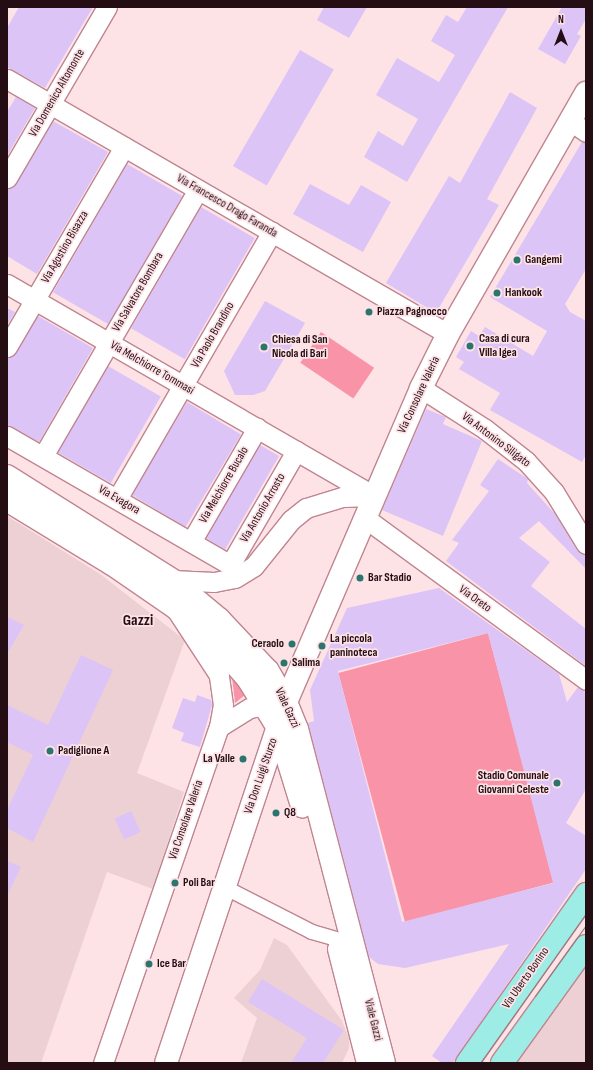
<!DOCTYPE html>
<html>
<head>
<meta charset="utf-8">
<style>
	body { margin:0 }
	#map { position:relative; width:593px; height:1070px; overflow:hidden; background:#fde2e6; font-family:"Sofia Sans Condensed",sans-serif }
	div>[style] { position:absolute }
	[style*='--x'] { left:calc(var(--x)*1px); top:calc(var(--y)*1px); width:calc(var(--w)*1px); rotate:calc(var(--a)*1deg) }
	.built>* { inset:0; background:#edd0d4 }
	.green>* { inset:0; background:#f994a8; transform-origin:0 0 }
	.building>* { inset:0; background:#ddc4f7; transform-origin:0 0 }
	.roads { filter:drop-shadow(1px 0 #c08590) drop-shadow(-1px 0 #c08590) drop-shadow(0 1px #c08590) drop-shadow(0 -1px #c08590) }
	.pedestrian>* { height:14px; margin:-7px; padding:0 7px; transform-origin:7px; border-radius:7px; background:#fff }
	.minor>* { height:19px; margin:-9.5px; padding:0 9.5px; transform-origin:9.5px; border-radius:9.5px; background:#fff }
	.secondary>* { height:22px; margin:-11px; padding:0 11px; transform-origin:11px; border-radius:11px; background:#fff }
	.primary>* { height:22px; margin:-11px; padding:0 11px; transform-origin:11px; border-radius:11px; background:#9dece6 }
	.tram>* { height:1px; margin:-0.5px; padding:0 0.5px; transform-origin:0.5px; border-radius:0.5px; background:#937b7f }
	.dots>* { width:11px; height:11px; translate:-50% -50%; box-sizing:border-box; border:2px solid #fde2e6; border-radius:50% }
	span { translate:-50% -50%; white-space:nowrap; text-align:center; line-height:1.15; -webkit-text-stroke:3.5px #fde2e6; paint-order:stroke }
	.street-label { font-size:12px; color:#240e13 }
	.poi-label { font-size:12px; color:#240e13; font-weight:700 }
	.left { translate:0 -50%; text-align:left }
	.right { translate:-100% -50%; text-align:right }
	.district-label { font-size:16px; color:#240e13; font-weight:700 }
	.frame { position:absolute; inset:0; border:8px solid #240e13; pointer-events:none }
	.north { position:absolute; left:541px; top:12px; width:40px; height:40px; -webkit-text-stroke:3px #fde2e6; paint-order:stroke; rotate:0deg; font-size:11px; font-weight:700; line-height:16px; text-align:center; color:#240e13 }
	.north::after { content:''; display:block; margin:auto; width:14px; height:18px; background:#240e13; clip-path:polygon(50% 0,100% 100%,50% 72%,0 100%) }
</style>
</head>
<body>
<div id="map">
	<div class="built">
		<i style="clip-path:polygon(7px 516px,100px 574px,185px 640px,137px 773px,184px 792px,153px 889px,107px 872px,41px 1063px,7px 1063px)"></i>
		<i style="clip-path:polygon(274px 938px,287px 945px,342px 1021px,349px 1038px,349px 1048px,342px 1063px,241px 1063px,257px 1018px,234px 998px,260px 970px)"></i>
		<i style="clip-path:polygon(586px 938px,586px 1063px,497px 1063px)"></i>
	</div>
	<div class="green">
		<i style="left:321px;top:332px;width:64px;height:37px;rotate:34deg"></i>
		<i style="left:488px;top:633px;width:258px;height:155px;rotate:75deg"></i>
		<i style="clip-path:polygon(232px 677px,245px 695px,235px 703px)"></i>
	</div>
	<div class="building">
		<i style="clip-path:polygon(19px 7px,93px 7px,45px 88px,7px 67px,7px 28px)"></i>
		<i style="clip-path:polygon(324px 7px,367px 7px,349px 38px,317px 20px)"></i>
		<i style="clip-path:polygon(467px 7px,508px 7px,407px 182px,364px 157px,378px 131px,403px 146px,418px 119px,376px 95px,397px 58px,439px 82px,455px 55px,431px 41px,446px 15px,458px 22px)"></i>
		<i style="clip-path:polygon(562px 7px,586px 7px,586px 19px,577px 34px,581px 36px,565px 64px,538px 49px)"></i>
		<i style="left:300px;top:50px;width:39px;height:134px;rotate:30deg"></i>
		<i style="clip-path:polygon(510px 92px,537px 108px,487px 199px,499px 205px,436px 313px,386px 283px,449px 176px,460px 183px)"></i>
		<i style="clip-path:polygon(16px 97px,35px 108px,7px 156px,7px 112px)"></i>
		<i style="clip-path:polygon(53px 121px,108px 152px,37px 274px,7px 256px,7px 189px,16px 184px)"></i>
		<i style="clip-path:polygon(582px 142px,586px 143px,586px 269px,565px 304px,570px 312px,586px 321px,586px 455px,582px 462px,490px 410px,500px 393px,459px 369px,464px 362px,456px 357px,471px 331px,479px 336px,485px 327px,533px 356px,547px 331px,490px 297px)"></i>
		<i style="left:127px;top:164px;width:64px;height:148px;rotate:30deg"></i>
		<i style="clip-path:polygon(310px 184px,349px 205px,361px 185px,391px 202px,363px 252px,293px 214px)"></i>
		<i style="left:201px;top:207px;width:62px;height:140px;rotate:30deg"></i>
		<i style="clip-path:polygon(265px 301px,305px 323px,265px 391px,253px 395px,235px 395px,224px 371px)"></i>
		<i style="clip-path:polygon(7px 308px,15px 312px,7px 325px)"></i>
		<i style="clip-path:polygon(38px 316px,93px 348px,39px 442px,7px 425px,7px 358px,16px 353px)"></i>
		<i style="left:108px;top:366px;width:61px;height:100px;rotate:30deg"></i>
		<i style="left:187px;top:402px;width:63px;height:108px;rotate:31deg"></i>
		<i style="clip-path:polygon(426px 409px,446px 417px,443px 424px,482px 441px,443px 536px,382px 510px)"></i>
		<i style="left:260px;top:445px;width:22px;height:108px;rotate:30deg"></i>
		<i style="clip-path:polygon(498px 459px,528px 479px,527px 483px,555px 514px,577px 550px,586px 555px,586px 569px,539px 521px,519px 538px,550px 562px,531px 586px,586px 629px,586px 666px,446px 561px,459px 543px,452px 540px,489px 491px,480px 485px)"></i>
		<i style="clip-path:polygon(evenodd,439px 588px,559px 674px,567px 702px,578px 687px,586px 693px,586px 789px,566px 823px,586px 836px,586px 869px,453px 1063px,442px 1063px,432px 1056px,509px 944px,405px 968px,378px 964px,369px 957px,308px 723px,314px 721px,310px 690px,347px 608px,439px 588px,488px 633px,553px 883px,402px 922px,338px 671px,488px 633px)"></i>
		<i style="clip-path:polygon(7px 617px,24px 625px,7px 654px)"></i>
		<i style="clip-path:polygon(81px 655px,113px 670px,33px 842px,7px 828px,7px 810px,33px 755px,7px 742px,7px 705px,48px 725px)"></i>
		<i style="clip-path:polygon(197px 695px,211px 700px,212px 705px,200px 747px,181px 741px,184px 733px,172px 728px,183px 698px,195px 702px)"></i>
		<i style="left:131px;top:811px;width:23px;height:18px;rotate:65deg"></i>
		<i style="clip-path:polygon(7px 861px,21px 867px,7px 896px)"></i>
		<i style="clip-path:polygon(262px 979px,344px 1030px,323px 1063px,291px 1063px,307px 1038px,248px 1002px)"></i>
	</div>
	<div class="roads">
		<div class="pedestrian">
			<i style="--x:224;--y:887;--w:99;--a:27.1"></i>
			<i style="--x:312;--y:932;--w:25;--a:16"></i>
		</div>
		<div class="minor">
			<i style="--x:7;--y:79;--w:509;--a:30.04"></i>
			<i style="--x:569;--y:120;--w:21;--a:35"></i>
			<i style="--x:7;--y:178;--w:198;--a:-59.7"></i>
			<i style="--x:7;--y:284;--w:424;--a:30"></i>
			<i style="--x:7;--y:347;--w:232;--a:-59.7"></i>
			<i style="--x:421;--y:388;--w:76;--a:32.6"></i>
			<i style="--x:485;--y:429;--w:52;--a:38"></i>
			<i style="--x:526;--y:461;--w:42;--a:47.9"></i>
			<i style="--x:554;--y:492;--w:61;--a:58.4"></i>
			<i style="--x:7;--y:436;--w:258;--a:30"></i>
			<i style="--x:230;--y:565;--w:132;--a:-59.9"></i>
			<i style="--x:43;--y:456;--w:308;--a:-59.8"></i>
			<i style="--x:117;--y:499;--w:309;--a:-59.9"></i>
			<i style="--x:365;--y:518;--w:274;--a:36.2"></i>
			<i style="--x:191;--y:542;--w:132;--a:-59.9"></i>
			<i style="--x:172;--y:580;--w:42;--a:2.7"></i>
			<i style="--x:214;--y:582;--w:21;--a:-11"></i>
			<i style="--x:235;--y:578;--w:22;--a:-32"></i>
			<i style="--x:254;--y:566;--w:59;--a:-51.2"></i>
			<i style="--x:291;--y:520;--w:19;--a:-39"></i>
			<i style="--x:306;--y:508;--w:39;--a:-17"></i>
			<i style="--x:343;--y:497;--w:31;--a:-2"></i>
			<i style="--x:219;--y:727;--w:36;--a:-32"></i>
			<i style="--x:250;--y:708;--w:27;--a:-10"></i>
			<i style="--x:103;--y:1063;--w:355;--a:-71"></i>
			<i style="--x:219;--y:727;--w:22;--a:-80"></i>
			<i style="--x:223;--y:705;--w:30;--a:-98"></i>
			<i style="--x:219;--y:675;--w:77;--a:-123.3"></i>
		</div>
		<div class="secondary">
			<i style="--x:7;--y:476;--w:195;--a:32.2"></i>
			<i style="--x:172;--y:580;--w:61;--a:39.7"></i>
			<i style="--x:219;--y:619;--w:71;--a:46.7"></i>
			<i style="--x:268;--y:671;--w:36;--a:60"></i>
			<i style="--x:286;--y:702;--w:29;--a:68"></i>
			<i style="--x:297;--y:729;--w:345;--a:75.4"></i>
			<i style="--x:7;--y:500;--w:123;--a:31.4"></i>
			<i style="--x:112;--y:564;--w:78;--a:34.5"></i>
			<i style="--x:176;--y:608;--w:42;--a:38.2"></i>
			<i style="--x:209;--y:634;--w:60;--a:49.1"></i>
			<i style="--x:248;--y:679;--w:57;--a:58.5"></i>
			<i style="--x:278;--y:728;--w:82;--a:72.9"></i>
			<i style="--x:339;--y:949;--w:118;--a:75.7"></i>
			<i style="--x:166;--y:1063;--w:380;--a:-71.6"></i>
			<i style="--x:286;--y:702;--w:342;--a:-66.7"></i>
			<i style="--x:421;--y:388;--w:60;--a:-63.4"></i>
			<i style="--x:448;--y:334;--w:278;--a:-60.2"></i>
		</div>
		<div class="primary">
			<i style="--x:467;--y:1063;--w:207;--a:-54.8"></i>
			<i style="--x:502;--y:1063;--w:144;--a:-54.3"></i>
		</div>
	</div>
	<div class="tram">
		<i style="--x:535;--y:996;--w:87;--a:-54.3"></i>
		<i style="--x:480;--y:1063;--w:183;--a:-54.6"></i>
	</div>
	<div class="dots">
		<i style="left:517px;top:260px;background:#2c746e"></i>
		<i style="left:497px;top:293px;background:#2c746e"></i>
		<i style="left:369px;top:312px;background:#2c746e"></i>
		<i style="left:470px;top:346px;background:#2c746e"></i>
		<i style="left:264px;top:347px;background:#2c746e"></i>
		<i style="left:360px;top:578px;background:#2c746e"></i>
		<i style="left:292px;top:644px;background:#2c746e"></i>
		<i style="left:322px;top:646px;background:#2c746e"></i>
		<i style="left:284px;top:663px;background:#2c746e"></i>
		<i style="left:50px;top:751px;background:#2c746e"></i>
		<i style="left:243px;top:759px;background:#2c746e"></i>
		<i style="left:557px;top:783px;background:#2c746e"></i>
		<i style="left:276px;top:813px;background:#2c746e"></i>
		<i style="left:175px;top:883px;background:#2c746e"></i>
		<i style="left:149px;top:964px;background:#2c746e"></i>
	</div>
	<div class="street-label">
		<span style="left:57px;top:93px;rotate:-60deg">Via Domenico Altomonte</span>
		<span style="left:227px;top:206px;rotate:30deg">Via Francesco Drago Faranda</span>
		<span style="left:65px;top:247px;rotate:-60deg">Via Agostino Bisazza</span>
		<span style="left:138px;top:292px;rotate:-60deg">Via Salvatore Bombara</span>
		<span style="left:213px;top:335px;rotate:-60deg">Via Paolo Brandino</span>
		<span style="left:152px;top:368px;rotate:30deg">Via Melchiorre Tommasi</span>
		<span style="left:419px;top:395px;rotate:-65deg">Via Consolare Valeria</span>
		<span style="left:496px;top:440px;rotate:37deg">Via Antonino Siligato</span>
		<span style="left:224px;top:485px;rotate:-60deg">Via Melchiorre Bucalo</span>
		<span style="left:119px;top:500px;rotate:30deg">Via Evagora</span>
		<span style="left:263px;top:508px;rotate:-60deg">Via Antonio Arrosto</span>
		<span style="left:475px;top:599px;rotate:36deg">Via Oreto</span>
		<span style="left:287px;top:708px;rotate:65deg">Viale Gazzi</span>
		<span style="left:261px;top:776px;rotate:-71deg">Via Don Luigi Sturzo</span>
		<span style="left:186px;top:820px;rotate:-71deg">Via Consolare Valeria</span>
		<span style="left:526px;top:978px;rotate:-55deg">Via Uberto Bonino</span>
		<span style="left:373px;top:1020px;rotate:76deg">Viale Gazzi</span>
	</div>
	<div class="poi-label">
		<span class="left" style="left:525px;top:260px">Gangemi</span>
		<span class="left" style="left:505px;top:293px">Hankook</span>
		<span class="left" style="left:377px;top:312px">Piazza Pagnocco</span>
		<span class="left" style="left:479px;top:346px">Casa di cura<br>Villa Igea</span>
		<span class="left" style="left:272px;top:347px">Chiesa di San<br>Nicola di Bari</span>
		<span class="left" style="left:368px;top:578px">Bar Stadio</span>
		<span class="left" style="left:330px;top:646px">La piccola<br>paninoteca</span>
		<span class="right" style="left:284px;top:644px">Ceraolo</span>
		<span class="left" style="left:292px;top:663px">Salima</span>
		<span class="left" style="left:58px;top:751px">Padiglione A</span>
		<span class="right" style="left:235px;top:759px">La Valle</span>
		<span class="right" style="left:549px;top:783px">Stadio Comunale<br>Giovanni Celeste</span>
		<span class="left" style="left:284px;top:813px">Q8</span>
		<span class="left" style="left:183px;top:883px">Poli Bar</span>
		<span class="left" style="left:157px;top:964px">Ice Bar</span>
	</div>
	<div class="district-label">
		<span style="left:138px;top:621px">Gazzi</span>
	</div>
	<div class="frame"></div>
	<div class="north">N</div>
</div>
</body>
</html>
